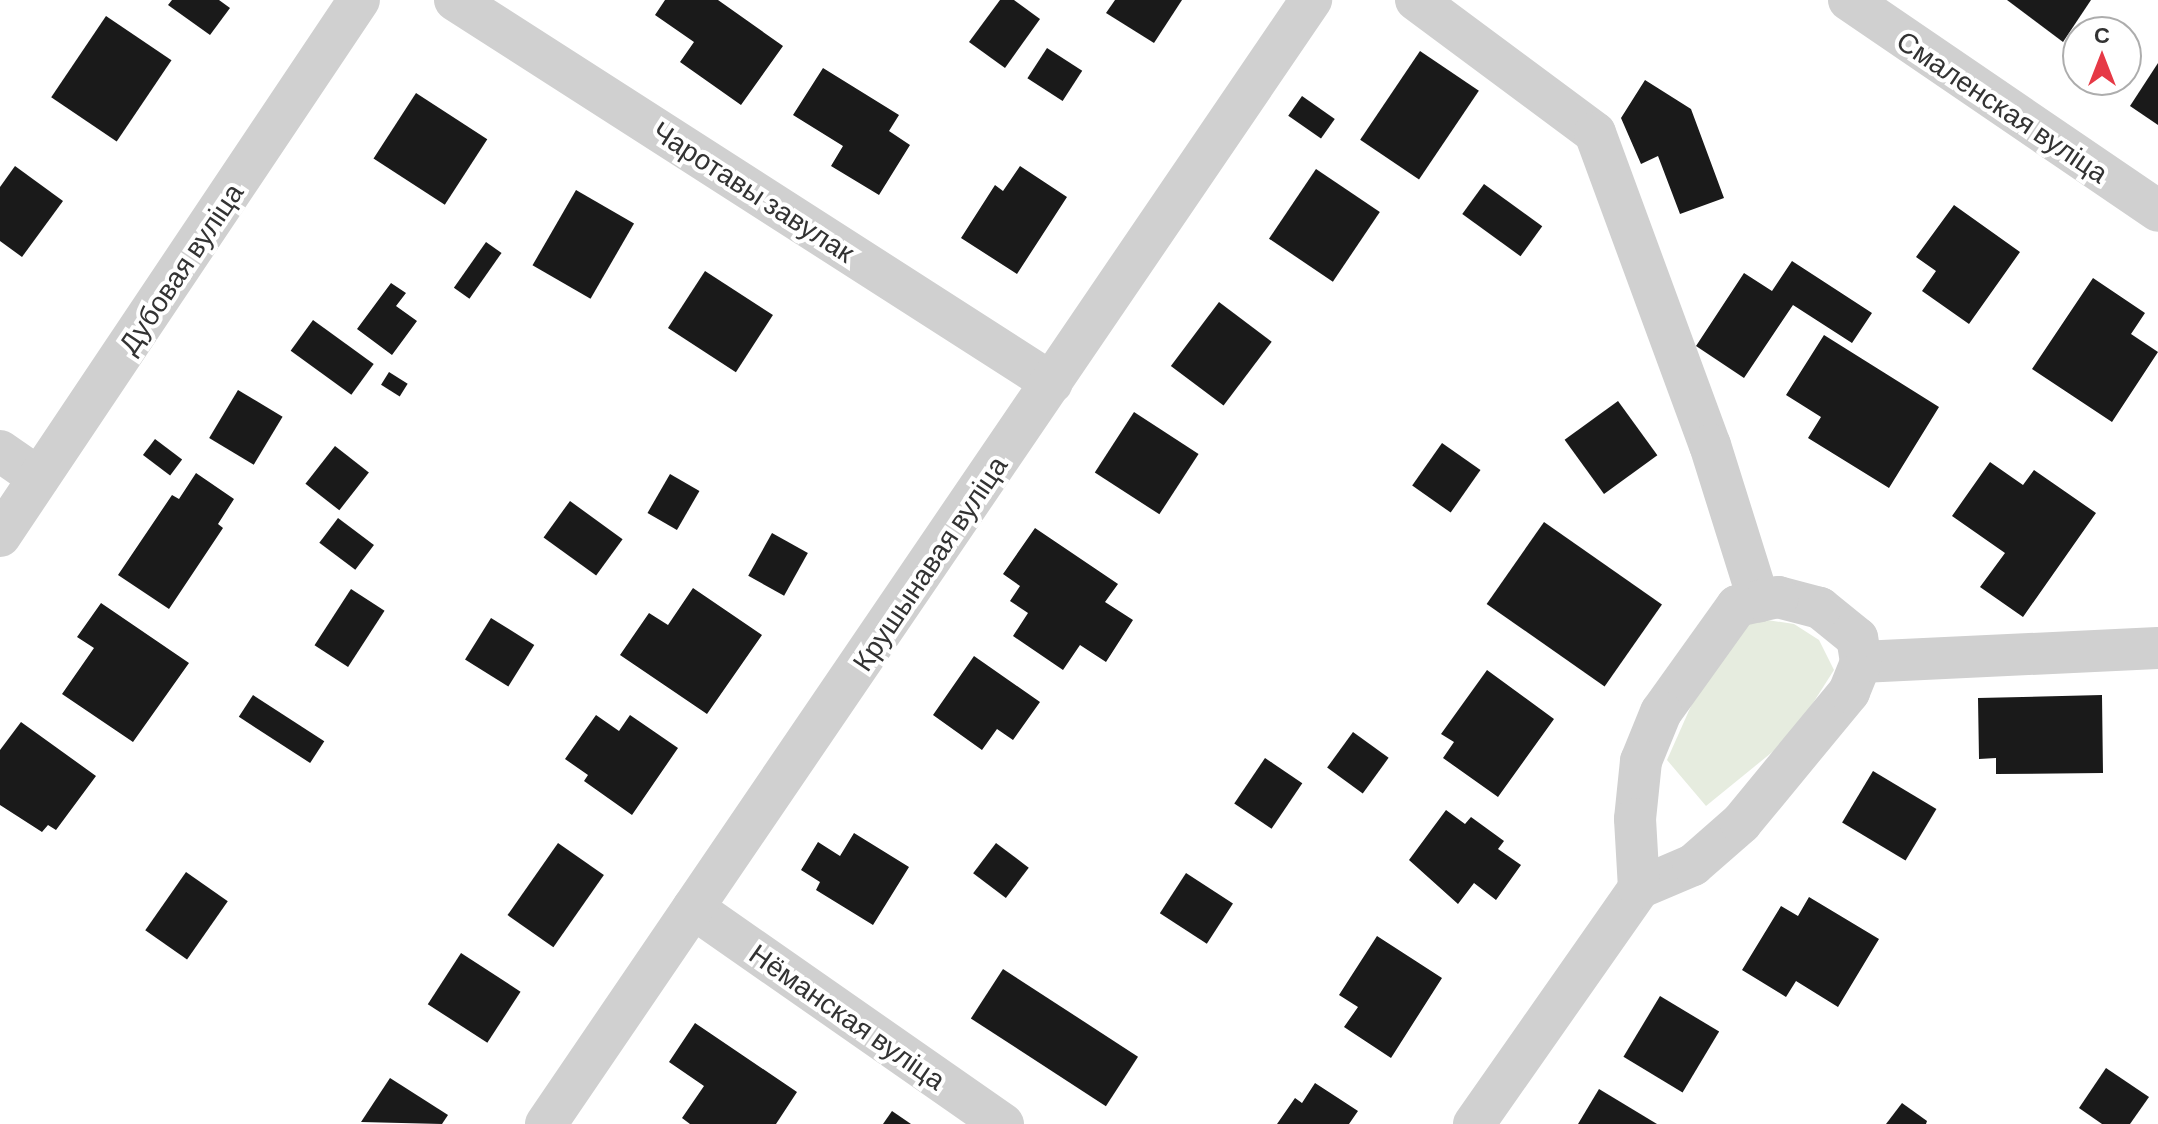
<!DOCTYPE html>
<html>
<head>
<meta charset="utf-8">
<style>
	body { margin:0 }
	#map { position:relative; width:2158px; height:1124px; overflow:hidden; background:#fff; font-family:Barlow,sans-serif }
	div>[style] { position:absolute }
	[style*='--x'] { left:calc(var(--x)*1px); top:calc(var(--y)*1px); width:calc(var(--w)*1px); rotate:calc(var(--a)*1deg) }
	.green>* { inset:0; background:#e6ecdf }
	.building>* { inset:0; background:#1a1a1a; transform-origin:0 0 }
	.minor>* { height:42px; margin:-21px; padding:0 21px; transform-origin:21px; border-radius:21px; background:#d0d0d0 }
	span { translate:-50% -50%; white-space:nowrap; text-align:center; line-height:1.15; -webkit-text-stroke:8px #fff; paint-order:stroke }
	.street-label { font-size:28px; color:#333 }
	.north { position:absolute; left:2062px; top:16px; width:80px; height:80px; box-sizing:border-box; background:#fff; border:2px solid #adadad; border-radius:50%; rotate:0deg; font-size:22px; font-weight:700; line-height:32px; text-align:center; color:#333 }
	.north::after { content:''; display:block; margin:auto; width:28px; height:36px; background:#e63946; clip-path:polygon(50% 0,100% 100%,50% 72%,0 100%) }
</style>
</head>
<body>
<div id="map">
	<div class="green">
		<i style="clip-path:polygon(1754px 618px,1794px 624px,1819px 640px,1834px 670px,1792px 736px,1706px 806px,1667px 760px,1711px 661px)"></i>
	</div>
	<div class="building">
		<i style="clip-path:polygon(172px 0,219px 0,230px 8px,210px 35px,168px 5px)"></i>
		<i style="clip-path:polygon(665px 0,718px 0,783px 46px,741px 105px,680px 62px,694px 42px,655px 15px)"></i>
		<i style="clip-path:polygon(1000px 0,1014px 0,1040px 19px,1005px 68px,969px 42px)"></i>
		<i style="clip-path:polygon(1115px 0,1182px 0,1154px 43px,1106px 13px)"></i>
		<i style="clip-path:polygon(2007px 0,2091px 0,2063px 42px)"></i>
		<i style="left:106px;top:16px;width:79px;height:98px;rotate:34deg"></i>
		<i style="left:1047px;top:48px;width:42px;height:36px;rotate:33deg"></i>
		<i style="left:1420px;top:51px;width:71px;height:107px;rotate:34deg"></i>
		<i style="clip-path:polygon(2158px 63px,2158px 125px,2130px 106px)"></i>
		<i style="clip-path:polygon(823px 68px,899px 115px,889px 131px,910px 145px,879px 195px,831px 166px,843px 146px,793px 115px)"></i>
		<i style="clip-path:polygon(1645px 80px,1691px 109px,1724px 198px,1680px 214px,1658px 156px,1641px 164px,1621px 118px)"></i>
		<i style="left:416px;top:93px;width:85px;height:78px;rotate:33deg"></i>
		<i style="left:1302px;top:96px;width:40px;height:24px;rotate:35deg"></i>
		<i style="clip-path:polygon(15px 166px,63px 201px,22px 257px,0 241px,0 187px)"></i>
		<i style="clip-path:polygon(1020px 166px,1067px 197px,1017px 274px,961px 238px,995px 185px,1003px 191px)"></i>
		<i style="left:1316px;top:169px;width:77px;height:84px;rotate:34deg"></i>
		<i style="left:1484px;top:184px;width:72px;height:37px;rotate:36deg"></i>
		<i style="left:576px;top:190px;width:67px;height:87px;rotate:30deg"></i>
		<i style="clip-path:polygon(1954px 205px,2020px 252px,1969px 324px,1922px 291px,1936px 271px,1916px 257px)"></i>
		<i style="left:486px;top:242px;width:19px;height:56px;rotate:35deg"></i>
		<i style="clip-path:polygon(1792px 261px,1872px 313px,1852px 343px,1793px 305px,1744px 378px,1696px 346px,1744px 273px,1772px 291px)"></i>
		<i style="left:705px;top:271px;width:81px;height:68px;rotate:33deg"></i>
		<i style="clip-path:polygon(2093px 278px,2145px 313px,2131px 334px,2158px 352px,2112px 422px,2032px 369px)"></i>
		<i style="clip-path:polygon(391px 283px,406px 293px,396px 306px,417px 321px,392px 355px,357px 329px)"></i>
		<i style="left:1219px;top:302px;width:66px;height:80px;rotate:37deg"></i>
		<i style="left:313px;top:320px;width:75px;height:38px;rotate:36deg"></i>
		<i style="clip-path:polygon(1824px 335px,1939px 407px,1889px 488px,1808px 438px,1821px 417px,1786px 395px)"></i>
		<i style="left:389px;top:372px;width:22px;height:15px;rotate:32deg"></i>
		<i style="left:238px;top:390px;width:52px;height:56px;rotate:31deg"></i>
		<i style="left:1618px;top:401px;width:67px;height:66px;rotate:54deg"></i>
		<i style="left:1134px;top:412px;width:77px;height:72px;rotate:33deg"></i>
		<i style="left:155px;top:439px;width:34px;height:20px;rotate:37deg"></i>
		<i style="left:1442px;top:443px;width:47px;height:52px;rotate:35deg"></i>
		<i style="left:335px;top:446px;width:43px;height:48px;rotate:38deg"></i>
		<i style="clip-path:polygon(1990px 462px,2023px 485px,2034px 470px,2096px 513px,2023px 617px,1980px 587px,2005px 553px,1952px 516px)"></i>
		<i style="clip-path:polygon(196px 473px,234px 499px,218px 524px,223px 528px,169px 609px,118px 575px,172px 495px,179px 499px)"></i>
		<i style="left:670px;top:474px;width:34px;height:45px;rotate:30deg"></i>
		<i style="left:570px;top:501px;width:65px;height:45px;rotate:36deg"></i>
		<i style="left:338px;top:518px;width:45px;height:31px;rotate:37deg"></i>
		<i style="left:1544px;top:522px;width:144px;height:100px;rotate:35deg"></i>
		<i style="clip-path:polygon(1035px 528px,1118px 584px,1105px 602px,1133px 620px,1106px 662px,1080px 645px,1063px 670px,1013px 636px,1028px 613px,1010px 601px,1020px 586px,1003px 574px)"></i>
		<i style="left:772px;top:533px;width:41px;height:49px;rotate:29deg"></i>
		<i style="clip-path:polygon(693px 588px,762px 635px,707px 714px,620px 655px,649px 613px,668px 625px)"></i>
		<i style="left:351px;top:589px;width:40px;height:67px;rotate:33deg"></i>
		<i style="clip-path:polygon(101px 603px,189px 663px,133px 742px,62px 694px,94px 648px,77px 637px)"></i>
		<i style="left:491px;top:618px;width:51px;height:49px;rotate:32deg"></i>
		<i style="clip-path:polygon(974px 656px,1040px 702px,1013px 740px,997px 729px,982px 750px,933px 715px)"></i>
		<i style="clip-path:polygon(1487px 670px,1554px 719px,1498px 797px,1443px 758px,1454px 742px,1441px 734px)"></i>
		<i style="left:253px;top:695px;width:85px;height:26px;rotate:33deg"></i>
		<i style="clip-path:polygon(2102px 695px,2103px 773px,1996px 774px,1996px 758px,1979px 759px,1978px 698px)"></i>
		<i style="clip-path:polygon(596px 715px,619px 731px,630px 715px,678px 748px,632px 815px,584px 781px,588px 775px,565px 759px)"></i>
		<i style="clip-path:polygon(21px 722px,96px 776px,56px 830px,48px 825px,42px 832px,0 805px,0 750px)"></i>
		<i style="left:1353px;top:732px;width:44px;height:44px;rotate:36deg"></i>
		<i style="left:1265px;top:758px;width:45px;height:55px;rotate:34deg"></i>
		<i style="left:1873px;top:771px;width:74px;height:60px;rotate:31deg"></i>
		<i style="clip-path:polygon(1446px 810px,1465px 824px,1471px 817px,1504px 841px,1498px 849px,1521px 865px,1496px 900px,1474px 883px,1458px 904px,1409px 860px)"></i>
		<i style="clip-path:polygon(854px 833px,909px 867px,873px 925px,816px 890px,820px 882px,801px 870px,818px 842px,840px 856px)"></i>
		<i style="left:558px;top:843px;width:56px;height:88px;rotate:35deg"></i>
		<i style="left:996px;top:843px;width:41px;height:38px;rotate:37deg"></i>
		<i style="left:186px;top:872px;width:51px;height:71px;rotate:35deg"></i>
		<i style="left:1186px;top:873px;width:56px;height:48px;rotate:33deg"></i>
		<i style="clip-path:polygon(1809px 897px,1879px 939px,1838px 1007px,1796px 981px,1786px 997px,1742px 970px,1781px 906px,1798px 916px)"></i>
		<i style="clip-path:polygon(1377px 936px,1442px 978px,1391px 1058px,1344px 1027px,1358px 1007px,1339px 995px)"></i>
		<i style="left:461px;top:953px;width:71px;height:61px;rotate:33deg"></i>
		<i style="left:1003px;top:969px;width:161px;height:59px;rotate:33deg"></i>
		<i style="left:1660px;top:996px;width:69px;height:71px;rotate:31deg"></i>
		<i style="clip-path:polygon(695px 1023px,797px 1092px,776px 1124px,690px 1124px,682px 1118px,704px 1086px,669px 1062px)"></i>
		<i style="clip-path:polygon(2106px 1068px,2149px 1097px,2130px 1124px,2102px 1124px,2079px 1108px)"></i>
		<i style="clip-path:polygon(390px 1078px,448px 1115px,442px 1124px,361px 1122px)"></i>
		<i style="clip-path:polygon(1315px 1083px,1358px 1111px,1349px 1124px,1277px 1124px,1295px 1098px,1302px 1103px)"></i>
		<i style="clip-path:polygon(1599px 1089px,1657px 1124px,1578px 1124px)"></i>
		<i style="clip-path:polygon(1902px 1103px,1927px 1121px,1926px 1124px,1886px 1124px)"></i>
		<i style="clip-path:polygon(892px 1111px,911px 1124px,883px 1124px)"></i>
	</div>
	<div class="minor">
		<i style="--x:455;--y:0;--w:709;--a:32.68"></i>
		<i style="--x:1416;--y:0;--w:223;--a:36.6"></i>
		<i style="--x:1595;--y:133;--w:333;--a:69.8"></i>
		<i style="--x:1710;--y:445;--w:164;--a:72.6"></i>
		<i style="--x:1849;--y:0;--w:374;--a:34.3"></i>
		<i style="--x:0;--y:451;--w:47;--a:34.7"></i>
		<i style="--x:0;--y:536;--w:645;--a:-56.19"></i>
		<i style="--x:1861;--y:662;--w:297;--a:-2.7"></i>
		<i style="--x:693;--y:908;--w:378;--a:34.9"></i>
		<i style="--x:546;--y:1124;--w:1360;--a:-55.76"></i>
		<i style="--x:1474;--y:1124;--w:288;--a:-55"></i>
		<i style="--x:1639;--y:888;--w:59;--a:-23.1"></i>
		<i style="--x:1693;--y:865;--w:64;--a:-41.2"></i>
		<i style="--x:1741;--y:823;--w:170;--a:-50.5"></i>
		<i style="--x:1849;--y:692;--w:32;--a:-68"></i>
		<i style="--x:1861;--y:662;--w:24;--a:-99"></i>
		<i style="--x:1857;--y:638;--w:48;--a:-141"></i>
		<i style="--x:1820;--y:608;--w:43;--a:-165.3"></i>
		<i style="--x:1778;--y:597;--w:42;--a:167.6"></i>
		<i style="--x:1737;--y:606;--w:130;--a:125.6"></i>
		<i style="--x:1661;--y:712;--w:53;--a:112.2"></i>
		<i style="--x:1641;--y:761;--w:58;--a:95.9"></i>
		<i style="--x:1635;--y:819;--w:69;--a:86.7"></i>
	</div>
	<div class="street-label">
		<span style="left:2003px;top:106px;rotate:34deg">Смаленская вуліца</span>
		<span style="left:754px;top:191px;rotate:33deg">Чаротавы завулак</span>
		<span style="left:180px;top:268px;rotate:-56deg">Дубовая вуліца</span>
		<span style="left:929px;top:563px;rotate:-56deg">Крушынавая вуліца</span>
		<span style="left:848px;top:1016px;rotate:35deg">Нёманская вуліца</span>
	</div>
	<div class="north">С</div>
</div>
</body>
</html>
